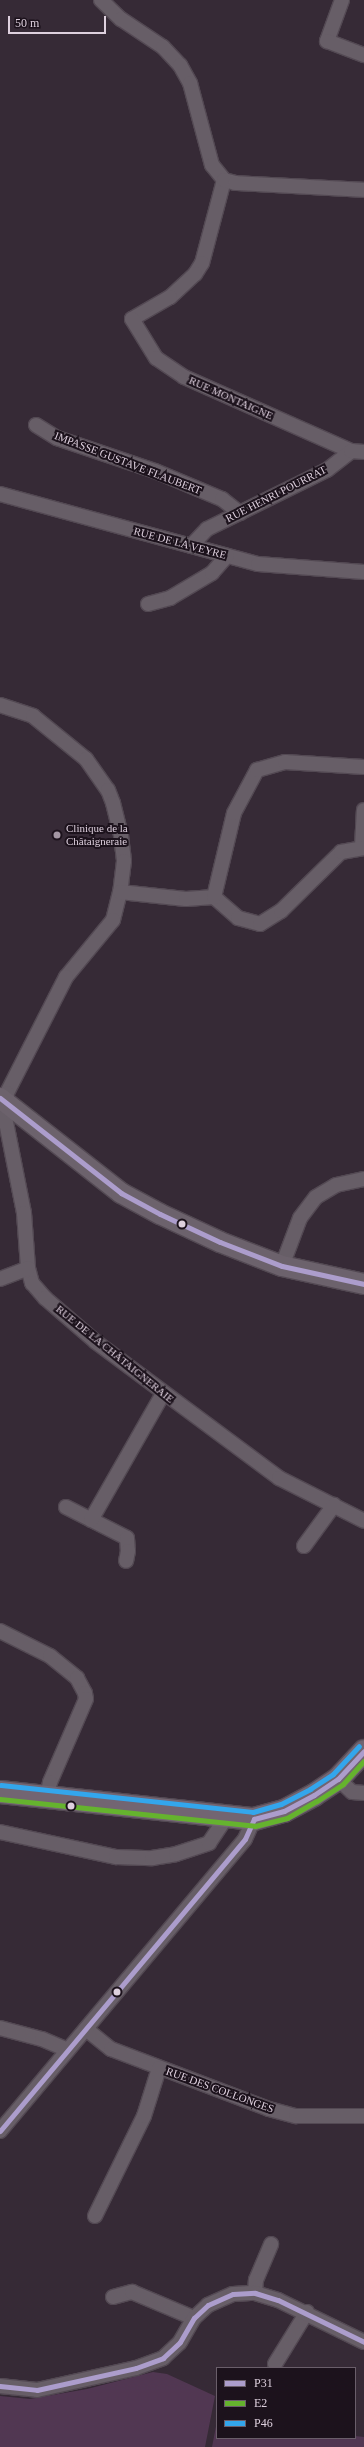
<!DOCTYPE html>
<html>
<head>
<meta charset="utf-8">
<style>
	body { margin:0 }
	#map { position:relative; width:364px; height:2447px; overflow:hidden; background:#362a36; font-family:Georgia,serif }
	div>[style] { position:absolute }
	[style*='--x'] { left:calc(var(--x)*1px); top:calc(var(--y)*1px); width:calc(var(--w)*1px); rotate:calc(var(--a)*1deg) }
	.green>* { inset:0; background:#513752 }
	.roads { filter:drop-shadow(1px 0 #534953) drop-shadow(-1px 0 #534953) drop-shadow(0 1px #534953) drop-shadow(0 -1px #534953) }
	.street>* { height:14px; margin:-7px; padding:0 7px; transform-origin:7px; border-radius:7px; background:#675e67 }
	.secondary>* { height:20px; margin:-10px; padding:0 10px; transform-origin:10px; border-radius:10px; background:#6c626c }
	.primary>* { height:22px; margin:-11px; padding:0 11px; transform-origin:11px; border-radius:11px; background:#726572 }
	.bus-1>* { height:5px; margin:-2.5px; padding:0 2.5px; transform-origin:2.5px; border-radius:2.5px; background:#ac9dcc }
	.bus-2>* { height:5px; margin:-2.5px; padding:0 2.5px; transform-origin:2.5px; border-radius:2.5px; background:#65b32e }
	.bus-3>* { height:5px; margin:-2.5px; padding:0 2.5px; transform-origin:2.5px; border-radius:2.5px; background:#33a6ec }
	.dots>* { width:11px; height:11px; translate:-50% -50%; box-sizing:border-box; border:2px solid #1c121c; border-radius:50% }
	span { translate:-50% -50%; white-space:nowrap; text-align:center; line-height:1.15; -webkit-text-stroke:4px #1c121c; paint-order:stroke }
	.street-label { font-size:11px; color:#ded0de }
	.poi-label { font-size:11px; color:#ded0de }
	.left { translate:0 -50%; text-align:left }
	.legend { position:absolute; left:216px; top:2367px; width:140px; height:72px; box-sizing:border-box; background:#1c121c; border:1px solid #6a5e6a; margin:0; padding:5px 7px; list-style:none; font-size:12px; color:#ded0de }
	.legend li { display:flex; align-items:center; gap:8px; height:20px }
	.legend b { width:20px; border:1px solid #6a5e6a }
	.scale { position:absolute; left:8px; top:16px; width:98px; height:18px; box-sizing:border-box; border:2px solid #ded0de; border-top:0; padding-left:5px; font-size:12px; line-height:14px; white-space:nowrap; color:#ded0de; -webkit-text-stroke:3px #1c121c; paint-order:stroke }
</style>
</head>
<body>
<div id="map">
	<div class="green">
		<i style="clip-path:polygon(153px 2372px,167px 2374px,215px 2396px,205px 2447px,0 2447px,0 2396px,30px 2399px,87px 2389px)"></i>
		<i style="clip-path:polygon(217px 2421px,217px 2438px,355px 2438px,355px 2436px,364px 2437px,364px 2447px,212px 2447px)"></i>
	</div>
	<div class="roads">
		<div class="street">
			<i style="--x:101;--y:0;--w:28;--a:44"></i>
			<i style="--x:121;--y:19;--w:50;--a:33.7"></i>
			<i style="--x:163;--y:47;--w:25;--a:47"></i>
			<i style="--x:180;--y:65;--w:21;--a:61"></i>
			<i style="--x:190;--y:83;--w:85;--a:75"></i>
			<i style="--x:212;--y:165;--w:19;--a:51"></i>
			<i style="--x:342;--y:0;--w:44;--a:110.1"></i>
			<i style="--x:327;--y:41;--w:40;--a:21"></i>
			<i style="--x:224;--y:180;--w:86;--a:104.8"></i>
			<i style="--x:202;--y:263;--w:13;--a:122"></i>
			<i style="--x:195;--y:274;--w:34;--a:137"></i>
			<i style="--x:170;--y:297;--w:44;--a:149.9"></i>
			<i style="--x:132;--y:319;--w:46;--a:58.4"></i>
			<i style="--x:156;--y:358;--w:34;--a:34"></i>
			<i style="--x:184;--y:377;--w:183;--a:23.9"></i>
			<i style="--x:224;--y:180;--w:11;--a:15"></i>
			<i style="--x:235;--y:183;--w:129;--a:3.1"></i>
			<i style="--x:36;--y:425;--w:25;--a:32"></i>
			<i style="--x:57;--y:438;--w:103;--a:18.6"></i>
			<i style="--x:155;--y:471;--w:73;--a:22.7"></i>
			<i style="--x:222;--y:499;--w:23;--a:38"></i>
			<i style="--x:0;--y:494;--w:267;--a:15.2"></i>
			<i style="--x:258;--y:564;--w:106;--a:4.3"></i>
			<i style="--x:191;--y:546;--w:23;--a:-47"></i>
			<i style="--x:207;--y:529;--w:134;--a:-26.2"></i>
			<i style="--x:327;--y:470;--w:31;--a:-38"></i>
			<i style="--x:351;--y:451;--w:13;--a:4"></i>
			<i style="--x:148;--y:604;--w:23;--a:-15"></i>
			<i style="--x:170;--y:598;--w:49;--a:-30.8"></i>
			<i style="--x:212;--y:573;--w:23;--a:-49"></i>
			<i style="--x:0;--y:705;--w:35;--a:18"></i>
			<i style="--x:33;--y:716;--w:68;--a:39.1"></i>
			<i style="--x:86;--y:759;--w:38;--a:55"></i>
			<i style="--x:108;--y:790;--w:14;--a:69"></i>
			<i style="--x:113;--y:803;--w:34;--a:76"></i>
			<i style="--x:121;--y:836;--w:25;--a:83"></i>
			<i style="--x:124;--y:861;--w:31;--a:97"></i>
			<i style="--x:120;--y:892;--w:29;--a:104"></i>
			<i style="--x:113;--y:920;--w:74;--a:129.5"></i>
			<i style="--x:66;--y:977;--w:130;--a:117"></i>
			<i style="--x:7;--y:1093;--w:24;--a:95"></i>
			<i style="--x:5;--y:1117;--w:98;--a:78.8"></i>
			<i style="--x:24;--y:1213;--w:55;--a:85.8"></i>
			<i style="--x:28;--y:1268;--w:16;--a:75"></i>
			<i style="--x:32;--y:1283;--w:20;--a:49"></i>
			<i style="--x:45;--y:1298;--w:67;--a:40.8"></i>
			<i style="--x:96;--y:1342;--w:228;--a:36.6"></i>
			<i style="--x:279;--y:1478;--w:95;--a:26.8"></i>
			<i style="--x:362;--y:847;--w:37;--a:-87"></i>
			<i style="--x:120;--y:892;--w:66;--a:6.1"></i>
			<i style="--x:186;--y:899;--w:28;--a:-4"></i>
			<i style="--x:214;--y:897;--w:32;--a:41"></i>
			<i style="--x:238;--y:918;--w:23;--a:15"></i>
			<i style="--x:260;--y:924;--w:25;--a:-32"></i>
			<i style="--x:281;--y:911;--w:84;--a:-44.5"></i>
			<i style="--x:341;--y:852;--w:23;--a:-10"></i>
			<i style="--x:214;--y:897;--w:86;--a:-76.6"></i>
			<i style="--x:234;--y:813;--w:49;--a:-61.9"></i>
			<i style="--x:257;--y:770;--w:29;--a:-16"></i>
			<i style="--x:285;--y:762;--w:79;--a:3.6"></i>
			<i style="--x:282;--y:1266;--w:51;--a:-69.4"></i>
			<i style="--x:300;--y:1218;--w:26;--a:-53"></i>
			<i style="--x:316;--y:1197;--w:23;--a:-31"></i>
			<i style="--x:336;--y:1185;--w:29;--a:-12"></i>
			<i style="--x:0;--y:1279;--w:30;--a:-21"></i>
			<i style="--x:66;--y:1507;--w:68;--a:26.9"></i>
			<i style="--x:127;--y:1538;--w:13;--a:86"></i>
			<i style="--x:128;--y:1551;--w:10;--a:101"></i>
			<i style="--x:91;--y:1520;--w:145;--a:-60.3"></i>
			<i style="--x:304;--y:1546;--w:51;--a:-53.8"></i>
			<i style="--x:0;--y:1631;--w:56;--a:26.6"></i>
			<i style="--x:50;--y:1656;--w:35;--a:39"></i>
			<i style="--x:77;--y:1678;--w:17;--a:62"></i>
			<i style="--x:85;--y:1693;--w:6;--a:81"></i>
			<i style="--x:86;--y:1699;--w:90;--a:113.4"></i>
			<i style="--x:50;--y:1782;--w:16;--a:101"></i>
			<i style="--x:338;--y:1779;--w:19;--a:43"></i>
			<i style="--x:352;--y:1792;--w:12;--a:5"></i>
			<i style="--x:0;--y:1832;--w:119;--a:12.2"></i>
			<i style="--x:116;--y:1857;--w:36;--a:2"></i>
			<i style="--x:152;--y:1858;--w:24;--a:-9"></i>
			<i style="--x:176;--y:1854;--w:35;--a:-18"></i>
			<i style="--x:209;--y:1843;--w:30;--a:-56"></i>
			<i style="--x:0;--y:2028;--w:43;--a:14.7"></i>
			<i style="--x:42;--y:2039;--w:28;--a:23"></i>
			<i style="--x:86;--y:2029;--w:32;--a:39"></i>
			<i style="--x:111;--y:2049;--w:169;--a:20.8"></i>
			<i style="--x:269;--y:2109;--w:28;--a:15"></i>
			<i style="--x:296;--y:2116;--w:68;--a:0"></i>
			<i style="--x:0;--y:2131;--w:381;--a:-50"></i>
			<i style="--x:245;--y:1839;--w:22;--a:-66"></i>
			<i style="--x:95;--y:2216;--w:111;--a:-63.9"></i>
			<i style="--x:144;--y:2116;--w:50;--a:-72.6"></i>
			<i style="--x:255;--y:2293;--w:13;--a:-86"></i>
			<i style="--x:256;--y:2280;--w:39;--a:-67"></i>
			<i style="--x:113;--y:2297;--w:20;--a:-15"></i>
			<i style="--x:132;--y:2292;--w:67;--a:22.8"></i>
			<i style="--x:275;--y:2364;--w:61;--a:-58.4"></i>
			<i style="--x:0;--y:2386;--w:37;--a:6"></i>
			<i style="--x:37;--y:2390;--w:101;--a:-12.5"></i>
			<i style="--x:136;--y:2368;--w:29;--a:-20"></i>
			<i style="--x:163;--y:2358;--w:23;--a:-43"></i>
			<i style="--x:180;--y:2342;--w:28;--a:-60"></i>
			<i style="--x:194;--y:2318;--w:19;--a:-43"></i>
			<i style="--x:208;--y:2305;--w:27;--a:-24"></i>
			<i style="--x:233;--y:2294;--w:22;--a:-3"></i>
			<i style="--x:255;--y:2293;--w:24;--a:17"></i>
			<i style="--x:278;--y:2300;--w:96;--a:26"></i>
		</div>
		<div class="secondary">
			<i style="--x:0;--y:1098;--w:154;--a:38.1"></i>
			<i style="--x:121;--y:1193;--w:44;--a:28.3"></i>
			<i style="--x:160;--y:1214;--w:66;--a:25"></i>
			<i style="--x:220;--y:1242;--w:66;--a:21.2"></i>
			<i style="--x:282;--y:1266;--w:84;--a:12.4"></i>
		</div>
		<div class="primary">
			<i style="--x:0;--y:1792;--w:255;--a:6.1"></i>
			<i style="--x:254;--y:1819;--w:31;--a:-15"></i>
			<i style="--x:284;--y:1811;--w:34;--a:-28"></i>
			<i style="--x:314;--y:1795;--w:29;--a:-34"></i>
			<i style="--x:338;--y:1779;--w:38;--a:-47"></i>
		</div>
	</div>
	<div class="bus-1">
		<i style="--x:0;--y:1098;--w:154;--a:38.1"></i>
		<i style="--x:121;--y:1193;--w:44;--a:28.3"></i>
		<i style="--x:160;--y:1214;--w:66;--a:25"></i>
		<i style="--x:220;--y:1242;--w:66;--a:21.2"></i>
		<i style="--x:282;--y:1266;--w:84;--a:12.4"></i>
		<i style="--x:254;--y:1819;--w:31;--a:-15"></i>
		<i style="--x:284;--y:1811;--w:34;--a:-28"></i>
		<i style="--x:314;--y:1795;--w:29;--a:-34"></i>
		<i style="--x:338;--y:1779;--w:38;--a:-47"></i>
		<i style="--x:0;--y:2131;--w:381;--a:-50"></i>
		<i style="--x:245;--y:1839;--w:22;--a:-66"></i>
		<i style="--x:0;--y:2386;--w:37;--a:6"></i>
		<i style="--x:37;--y:2390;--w:101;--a:-12.5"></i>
		<i style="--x:136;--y:2368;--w:29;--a:-20"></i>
		<i style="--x:163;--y:2358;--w:23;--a:-43"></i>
		<i style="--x:180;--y:2342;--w:28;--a:-60"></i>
		<i style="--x:194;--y:2318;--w:19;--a:-43"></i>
		<i style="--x:208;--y:2305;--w:27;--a:-24"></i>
		<i style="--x:233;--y:2294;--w:22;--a:-3"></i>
		<i style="--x:255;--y:2293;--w:24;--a:17"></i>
		<i style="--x:278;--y:2300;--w:96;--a:26"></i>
	</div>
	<div class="bus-2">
		<i style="--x:0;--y:1799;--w:256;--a:6"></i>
		<i style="--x:255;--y:1826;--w:33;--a:-14"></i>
		<i style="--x:287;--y:1818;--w:34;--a:-30"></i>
		<i style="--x:317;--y:1801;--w:31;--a:-33"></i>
		<i style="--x:343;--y:1784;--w:31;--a:-48"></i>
	</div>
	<div class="bus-3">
		<i style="--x:1;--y:1785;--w:253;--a:6.1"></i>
		<i style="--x:253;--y:1812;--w:29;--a:-16"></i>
		<i style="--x:281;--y:1804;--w:33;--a:-27"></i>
		<i style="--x:310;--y:1789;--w:27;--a:-33"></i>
		<i style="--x:333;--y:1774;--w:38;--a:-47"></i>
	</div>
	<div class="dots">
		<i style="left:57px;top:835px;background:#a396a3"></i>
		<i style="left:182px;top:1224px;background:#ded0de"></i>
		<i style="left:71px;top:1806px;background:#ded0de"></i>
		<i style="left:117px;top:1992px;background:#ded0de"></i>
	</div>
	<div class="street-label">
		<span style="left:231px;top:398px;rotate:24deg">RUE MONTAIGNE</span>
		<span style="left:128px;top:463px;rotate:21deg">IMPASSE GUSTAVE FLAUBERT</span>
		<span style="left:276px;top:494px;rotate:-27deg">RUE HENRI POURRAT</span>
		<span style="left:180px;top:543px;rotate:15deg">RUE DE LA VEYRE</span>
		<span style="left:115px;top:1354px;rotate:39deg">RUE DE LA CHÂTAIGNERAIE</span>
		<span style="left:220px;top:2090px;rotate:20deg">RUE DES COLLONGES</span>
	</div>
	<div class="poi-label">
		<span class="left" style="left:66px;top:835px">Clinique de la<br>Châtaigneraie</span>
	</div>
	<ul class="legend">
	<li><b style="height:5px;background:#ac9dcc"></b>P31</li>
	<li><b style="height:5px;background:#65b32e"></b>E2</li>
	<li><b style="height:5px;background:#33a6ec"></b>P46</li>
	</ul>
	<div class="scale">50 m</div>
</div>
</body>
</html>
